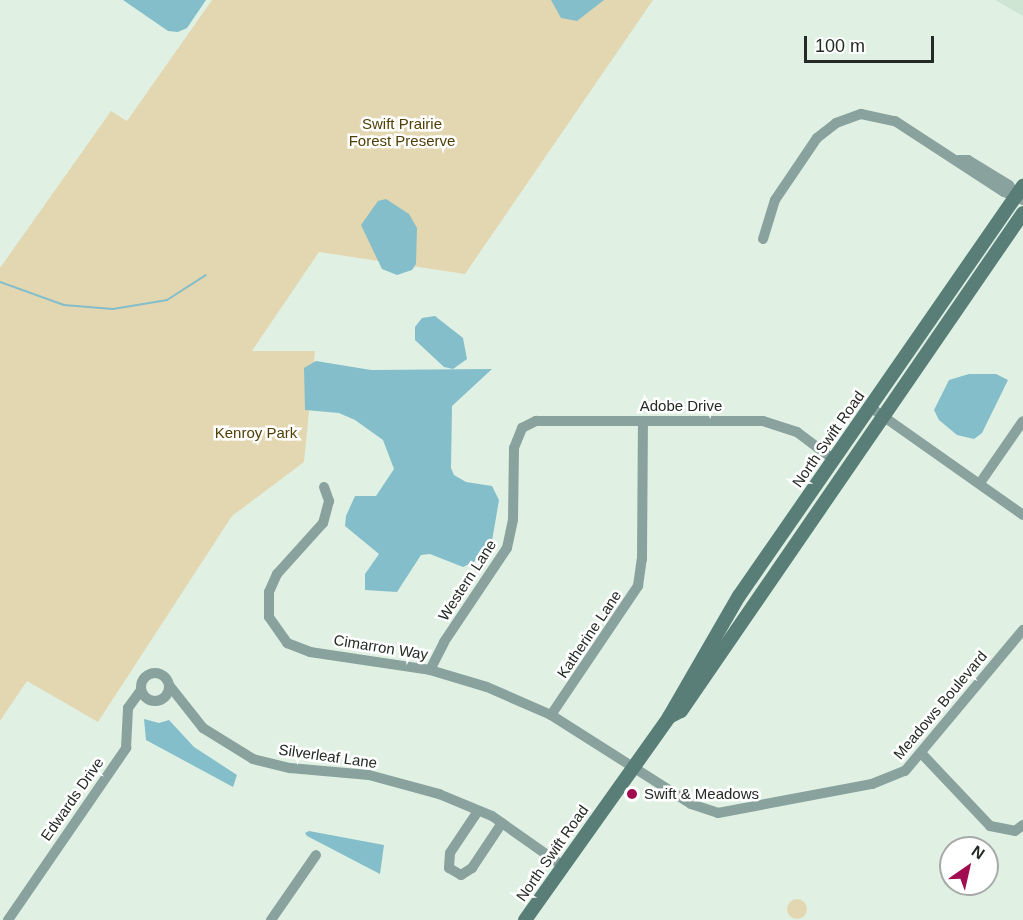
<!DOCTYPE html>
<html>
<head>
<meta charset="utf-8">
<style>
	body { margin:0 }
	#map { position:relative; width:1023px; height:920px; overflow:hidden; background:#e0f1e4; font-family:Arial,sans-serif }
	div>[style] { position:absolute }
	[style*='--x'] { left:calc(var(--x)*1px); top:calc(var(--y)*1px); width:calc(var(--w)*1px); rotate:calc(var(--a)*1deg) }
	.built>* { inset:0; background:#cfe5d3 }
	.green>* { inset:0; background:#e3d7b1 }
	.round { border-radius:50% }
	.water>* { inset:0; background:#83beca }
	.stream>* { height:2px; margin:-1px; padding:0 1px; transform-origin:1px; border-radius:1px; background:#83beca }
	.street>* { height:10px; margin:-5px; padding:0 5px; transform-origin:5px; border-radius:5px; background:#89a29d }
	.street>.ring { margin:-5px; padding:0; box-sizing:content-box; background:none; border:10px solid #89a29d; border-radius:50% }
	.secondary>* { height:14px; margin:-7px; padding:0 7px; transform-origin:7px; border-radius:7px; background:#597e77 }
	.dots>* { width:16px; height:16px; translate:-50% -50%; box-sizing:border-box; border:3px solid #fff; border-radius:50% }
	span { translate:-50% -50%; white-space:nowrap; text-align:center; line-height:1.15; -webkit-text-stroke:5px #fff; paint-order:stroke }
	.park-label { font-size:15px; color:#504005 }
	.street-label { font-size:15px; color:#242a25 }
	.poi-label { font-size:15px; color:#242a25 }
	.left { translate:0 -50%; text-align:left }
	.north { position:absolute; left:939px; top:836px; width:60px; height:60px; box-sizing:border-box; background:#fff; border:2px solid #a7aaa8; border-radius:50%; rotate:34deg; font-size:16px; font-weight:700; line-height:24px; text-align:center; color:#242a25 }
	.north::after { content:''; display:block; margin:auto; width:21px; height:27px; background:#a10c50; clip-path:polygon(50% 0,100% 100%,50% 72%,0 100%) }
	.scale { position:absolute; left:804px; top:36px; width:130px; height:27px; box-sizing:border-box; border:3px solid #242a25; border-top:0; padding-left:8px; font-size:18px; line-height:21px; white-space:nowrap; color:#242a25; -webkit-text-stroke:4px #fff; paint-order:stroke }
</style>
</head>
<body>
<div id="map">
	<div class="built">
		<i style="clip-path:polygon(995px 0,1023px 0,1023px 16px)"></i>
	</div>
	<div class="green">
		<i style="clip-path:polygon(212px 0,653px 0,465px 274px,319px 252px,252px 351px,315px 351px,304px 462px,232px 516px,98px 722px,27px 681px,0 721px,0 268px,111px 111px,127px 121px)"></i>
		<i class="round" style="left:787px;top:899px;width:20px;height:20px"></i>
	</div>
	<div class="water">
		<i style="clip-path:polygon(123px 0,206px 0,187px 28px,178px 32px,168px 31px)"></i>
		<i style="clip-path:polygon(551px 0,604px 0,577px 21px,561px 18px)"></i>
		<i style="clip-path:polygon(386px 199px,409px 214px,417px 228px,416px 264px,412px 270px,397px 275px,382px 269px,361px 225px,378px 201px)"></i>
		<i style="clip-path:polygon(435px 316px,463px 338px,467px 359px,453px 369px,444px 367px,415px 340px,415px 327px,422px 318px)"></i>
		<i style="clip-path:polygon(316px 361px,371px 370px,492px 369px,452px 406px,451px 468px,454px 475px,466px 482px,492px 486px,499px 500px,492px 541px,474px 562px,463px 567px,430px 554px,421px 555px,397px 592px,365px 590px,365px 574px,379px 554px,345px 526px,346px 516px,355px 496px,376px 496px,394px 469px,383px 440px,355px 420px,339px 413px,305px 410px,304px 368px)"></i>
		<i style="clip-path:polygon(969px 374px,996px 374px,1008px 380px,982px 433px,974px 439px,957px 435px,939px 420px,934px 410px,949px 380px)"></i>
		<i style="clip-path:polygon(144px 719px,159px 723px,169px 720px,194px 747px,237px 775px,233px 787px,146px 740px)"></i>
		<i style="clip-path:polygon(309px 831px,384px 845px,380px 874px,307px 836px,305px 833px)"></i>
	</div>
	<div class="stream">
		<i style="--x:0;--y:282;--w:68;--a:19.8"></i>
		<i style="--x:64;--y:305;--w:49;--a:4.7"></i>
		<i style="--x:113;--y:309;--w:55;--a:-9.5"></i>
		<i style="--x:167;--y:300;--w:46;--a:-32.7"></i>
	</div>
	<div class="street">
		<i style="--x:959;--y:160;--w:9;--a:0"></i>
		<i style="--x:968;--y:160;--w:48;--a:31.4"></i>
		<i style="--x:1009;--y:185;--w:13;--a:58"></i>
		<i style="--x:763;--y:239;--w:41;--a:-72.9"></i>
		<i style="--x:775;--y:200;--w:75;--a:-55.9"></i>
		<i style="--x:817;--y:138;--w:24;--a:-38"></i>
		<i style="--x:836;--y:123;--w:27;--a:-20"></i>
		<i style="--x:861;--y:114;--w:35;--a:12"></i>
		<i style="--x:895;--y:121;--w:130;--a:33.1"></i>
		<i style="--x:1004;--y:192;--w:21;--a:23"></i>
		<i style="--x:870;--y:407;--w:187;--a:35.2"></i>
		<i style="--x:980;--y:483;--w:75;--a:-55.3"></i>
		<i style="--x:324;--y:487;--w:15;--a:70"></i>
		<i style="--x:329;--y:501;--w:23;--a:105"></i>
		<i style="--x:323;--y:523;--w:69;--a:132"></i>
		<i style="--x:277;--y:574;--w:20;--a:114"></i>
		<i style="--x:269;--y:592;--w:25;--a:90"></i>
		<i style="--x:269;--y:617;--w:32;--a:55"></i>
		<i style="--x:287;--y:643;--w:25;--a:21"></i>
		<i style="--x:310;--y:652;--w:121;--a:8.5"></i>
		<i style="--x:430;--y:670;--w:59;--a:16.6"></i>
		<i style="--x:487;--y:687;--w:70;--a:23.6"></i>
		<i style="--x:551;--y:715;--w:166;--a:32.4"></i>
		<i style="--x:691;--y:804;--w:28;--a:18"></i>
		<i style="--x:718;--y:813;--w:157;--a:-10.7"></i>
		<i style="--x:872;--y:784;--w:35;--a:-22"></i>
		<i style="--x:905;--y:771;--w:184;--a:-50.1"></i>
		<i style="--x:430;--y:670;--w:31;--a:-63"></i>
		<i style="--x:444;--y:642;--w:113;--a:-56.2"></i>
		<i style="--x:507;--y:548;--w:29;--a:-78"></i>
		<i style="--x:513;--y:520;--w:72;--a:-89.2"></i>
		<i style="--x:514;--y:448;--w:22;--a:-68"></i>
		<i style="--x:522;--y:428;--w:16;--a:-27"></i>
		<i style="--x:536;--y:421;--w:227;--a:0"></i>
		<i style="--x:763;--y:421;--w:36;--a:18"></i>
		<i style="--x:797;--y:432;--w:46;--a:37.1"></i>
		<i class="ring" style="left:141px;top:673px;width:18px;height:18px"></i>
		<i style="--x:169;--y:685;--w:55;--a:51.7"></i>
		<i style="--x:203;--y:728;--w:59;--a:31.8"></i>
		<i style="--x:253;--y:759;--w:38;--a:14"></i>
		<i style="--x:290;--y:768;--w:79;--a:5.1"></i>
		<i style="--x:369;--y:775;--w:73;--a:15.2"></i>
		<i style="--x:439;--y:794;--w:57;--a:22.5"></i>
		<i style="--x:492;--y:816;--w:87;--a:35.2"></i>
		<i style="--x:551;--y:715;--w:156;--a:-56"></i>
		<i style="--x:638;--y:586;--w:27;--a:-82"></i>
		<i style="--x:642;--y:559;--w:137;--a:-89.6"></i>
		<i style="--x:922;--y:754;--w:99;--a:46.6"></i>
		<i style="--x:990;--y:826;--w:25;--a:11"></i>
		<i style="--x:1015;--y:831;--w:10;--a:-37"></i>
		<i style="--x:478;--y:811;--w:50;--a:123.7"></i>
		<i style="--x:450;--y:853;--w:15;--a:94"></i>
		<i style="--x:449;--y:868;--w:14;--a:30"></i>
		<i style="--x:461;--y:875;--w:13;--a:-32"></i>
		<i style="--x:472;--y:868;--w:54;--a:-56.3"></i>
		<i style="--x:8;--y:920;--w:209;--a:-55.5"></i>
		<i style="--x:126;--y:748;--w:40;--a:-87.1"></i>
		<i style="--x:128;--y:708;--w:22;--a:-54"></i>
		<i style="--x:271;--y:920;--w:79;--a:-55.3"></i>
	</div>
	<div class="secondary">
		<i style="--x:669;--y:717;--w:13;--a:-27"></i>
		<i style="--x:681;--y:711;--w:604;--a:-55.52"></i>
		<i style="--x:525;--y:920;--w:249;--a:-54.6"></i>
		<i style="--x:669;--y:717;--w:140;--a:-60"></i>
		<i style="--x:739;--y:596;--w:499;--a:-55.3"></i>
	</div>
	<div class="dots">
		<i style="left:632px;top:794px;background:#a10c50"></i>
	</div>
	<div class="park-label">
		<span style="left:402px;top:132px">Swift Prairie<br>Forest Preserve</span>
		<span style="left:256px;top:433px">Kenroy Park</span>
	</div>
	<div class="street-label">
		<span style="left:681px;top:406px">Adobe Drive</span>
		<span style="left:828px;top:439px;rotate:-55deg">North Swift Road</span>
		<span style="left:467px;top:580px;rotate:-57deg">Western Lane</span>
		<span style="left:589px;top:634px;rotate:-56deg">Katherine Lane</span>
		<span style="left:381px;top:647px;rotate:9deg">Cimarron Way</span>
		<span style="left:940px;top:705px;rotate:-50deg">Meadows Boulevard</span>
		<span style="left:328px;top:756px;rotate:8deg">Silverleaf Lane</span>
		<span style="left:72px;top:799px;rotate:-55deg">Edwards Drive</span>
		<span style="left:552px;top:853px;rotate:-55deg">North Swift Road</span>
	</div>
	<div class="poi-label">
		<span class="left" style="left:644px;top:794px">Swift &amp; Meadows</span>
	</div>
	<div class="north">N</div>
	<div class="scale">100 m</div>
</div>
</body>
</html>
